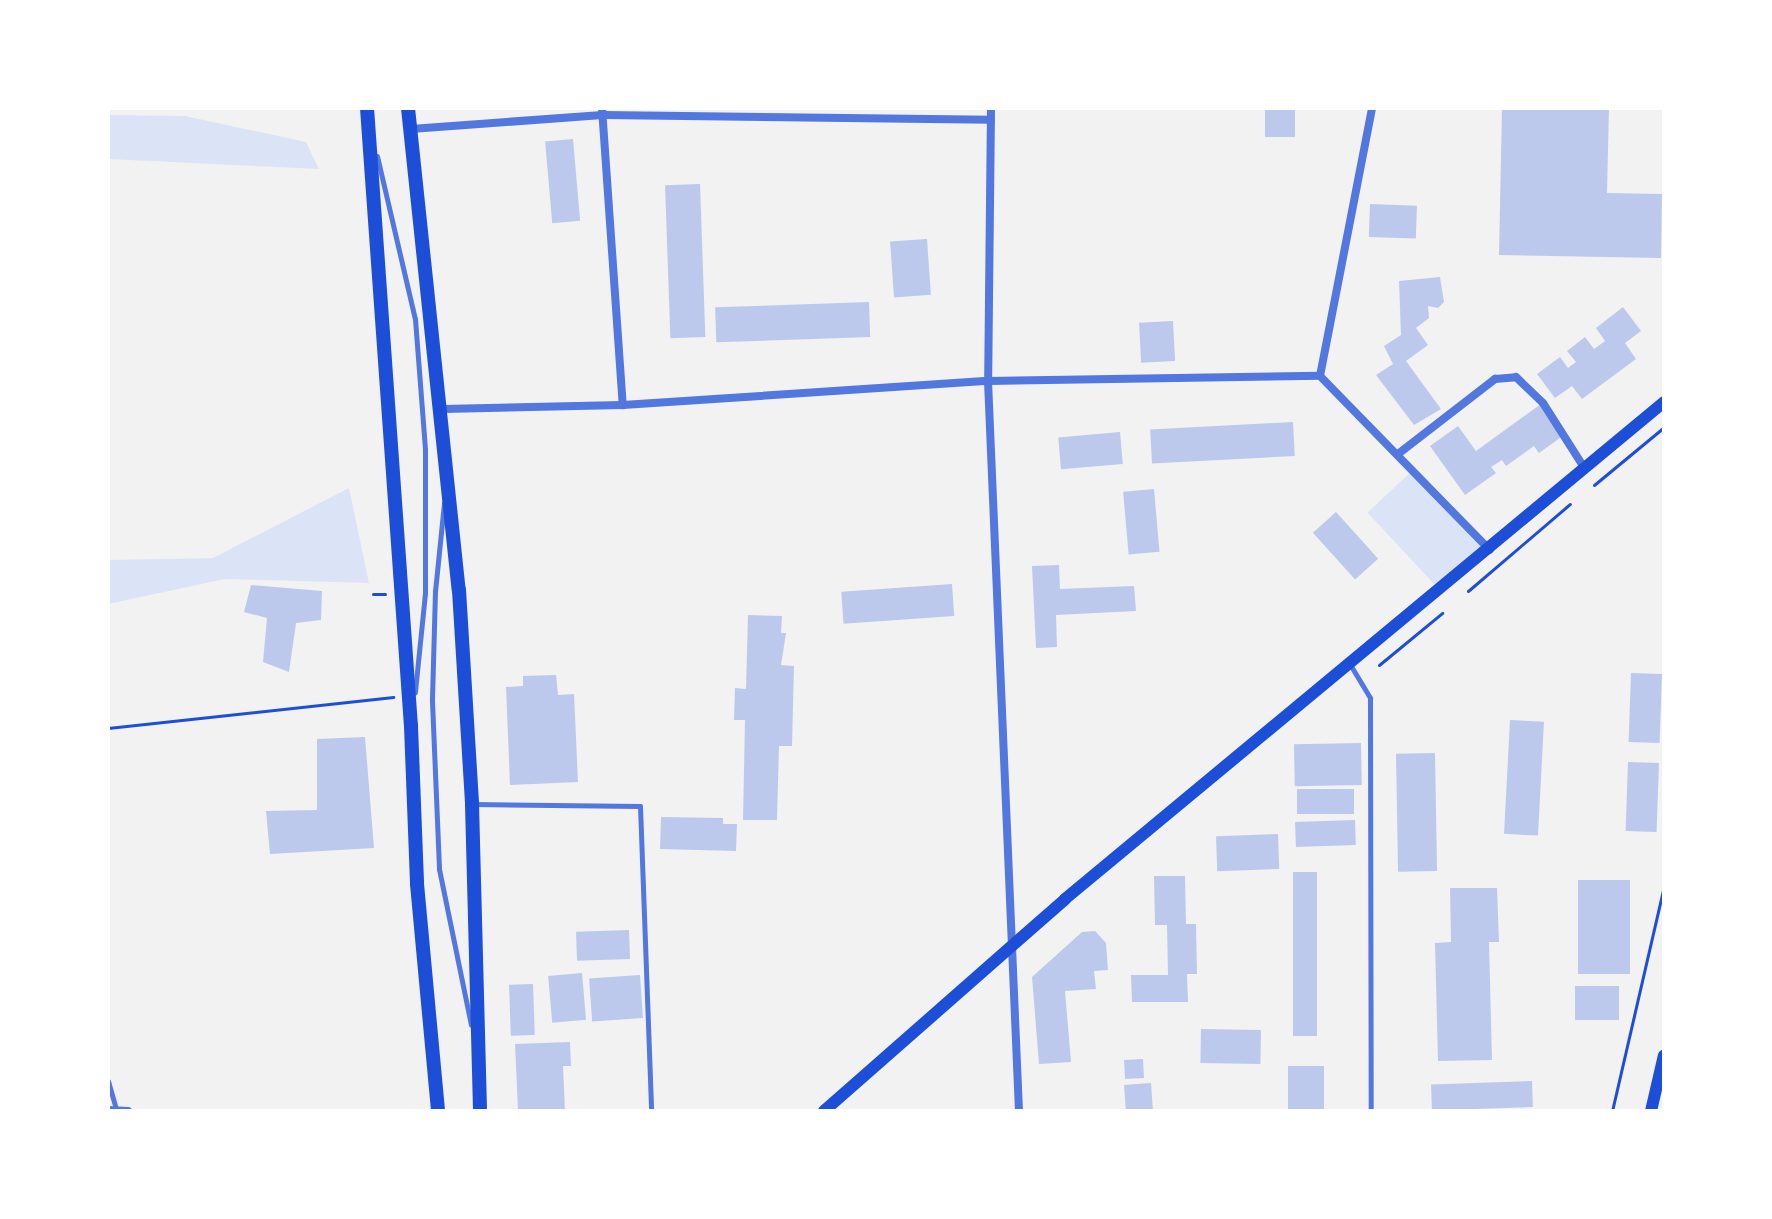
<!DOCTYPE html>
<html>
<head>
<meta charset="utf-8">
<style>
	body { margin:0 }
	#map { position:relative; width:1772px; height:1219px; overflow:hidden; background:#f2f2f2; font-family:"DM Sans",sans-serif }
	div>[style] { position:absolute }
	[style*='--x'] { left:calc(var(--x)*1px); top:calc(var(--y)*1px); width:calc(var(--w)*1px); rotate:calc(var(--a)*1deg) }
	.green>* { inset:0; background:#dbe4f7; transform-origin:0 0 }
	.building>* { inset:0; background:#bdc9ec; transform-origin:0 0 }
	.path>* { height:3px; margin:-1.5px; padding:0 1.5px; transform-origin:1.5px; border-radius:1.5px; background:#1d4ed8 }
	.service>* { height:5px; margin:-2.5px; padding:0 2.5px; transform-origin:2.5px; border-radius:2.5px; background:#5277de }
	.minor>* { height:8px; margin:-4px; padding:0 4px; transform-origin:4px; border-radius:4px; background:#5277de }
	.secondary>* { height:12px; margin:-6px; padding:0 6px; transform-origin:6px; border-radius:6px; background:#1d4ed8 }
	.primary>* { height:14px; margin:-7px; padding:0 7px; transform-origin:7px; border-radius:7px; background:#1d4ed8 }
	span { translate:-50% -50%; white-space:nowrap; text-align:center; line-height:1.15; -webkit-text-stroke:8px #fff; paint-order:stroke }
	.frame { position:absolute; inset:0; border:110px solid #fff; pointer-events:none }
</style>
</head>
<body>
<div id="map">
	<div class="green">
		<i style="clip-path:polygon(108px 115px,185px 116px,306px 142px,319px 169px,108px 159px)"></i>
		<i style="left:1412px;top:471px;width:108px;height:61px;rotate:47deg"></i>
		<i style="clip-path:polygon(349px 488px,369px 583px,225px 579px,108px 604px,108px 560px,213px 558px)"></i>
	</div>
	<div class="building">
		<i style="left:1265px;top:108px;width:30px;height:29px"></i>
		<i style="clip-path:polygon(1502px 108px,1609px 108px,1607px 193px,1662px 194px,1661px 258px,1499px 255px)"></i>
		<i style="left:573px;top:139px;width:82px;height:28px;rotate:85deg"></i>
		<i style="left:700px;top:184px;width:153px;height:35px;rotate:88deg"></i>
		<i style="left:1370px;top:204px;width:47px;height:33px;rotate:2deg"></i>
		<i style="left:927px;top:239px;width:56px;height:37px;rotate:86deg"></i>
		<i style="clip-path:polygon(1440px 277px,1444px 302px,1438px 308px,1428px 306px,1429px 318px,1416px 328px,1428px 345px,1406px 361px,1441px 409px,1414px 425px,1376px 375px,1393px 364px,1384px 346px,1401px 335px,1399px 281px)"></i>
		<i style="left:869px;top:302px;width:35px;height:154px;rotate:88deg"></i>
		<i style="clip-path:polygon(1623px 307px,1641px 331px,1625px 343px,1636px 359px,1582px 399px,1572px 386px,1555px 398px,1537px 374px,1560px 357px,1568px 368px,1576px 362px,1567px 351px,1585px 337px,1594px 349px,1605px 341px,1596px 328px)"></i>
		<i style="left:1173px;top:321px;width:40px;height:34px;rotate:87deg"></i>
		<i style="clip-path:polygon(1541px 404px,1564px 435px,1539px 453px,1534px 446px,1506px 466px,1502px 460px,1491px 467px,1496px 473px,1465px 495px,1430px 446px,1458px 426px,1476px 451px)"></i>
		<i style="left:1293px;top:422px;width:34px;height:143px;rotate:87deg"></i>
		<i style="left:1120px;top:432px;width:32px;height:62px;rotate:85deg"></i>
		<i style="left:1154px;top:489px;width:63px;height:31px;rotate:85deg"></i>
		<i style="left:1336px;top:512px;width:63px;height:31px;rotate:48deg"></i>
		<i style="clip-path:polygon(1059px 565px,1060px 589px,1134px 586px,1136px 611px,1056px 615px,1057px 647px,1036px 648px,1032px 566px)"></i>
		<i style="left:952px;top:584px;width:32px;height:111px;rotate:86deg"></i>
		<i style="clip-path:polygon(251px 585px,322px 591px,321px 620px,296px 623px,289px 672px,263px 662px,267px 618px,244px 612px)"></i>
		<i style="clip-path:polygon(748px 615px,782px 616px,781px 633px,786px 633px,781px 665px,794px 666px,792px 746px,779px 746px,777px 820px,743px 820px,745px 720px,734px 720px,735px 688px,746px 689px)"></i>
		<i style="left:1631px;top:673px;width:31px;height:69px;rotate:2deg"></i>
		<i style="clip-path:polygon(556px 675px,558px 695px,574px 694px,578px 782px,510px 785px,506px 687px,523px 686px,523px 676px)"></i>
		<i style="left:1510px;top:720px;width:34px;height:114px;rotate:3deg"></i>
		<i style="clip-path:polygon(365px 737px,374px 848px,270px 854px,266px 811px,317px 810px,317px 739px)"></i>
		<i style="left:1361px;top:743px;width:42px;height:67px;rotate:89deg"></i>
		<i style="left:1435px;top:753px;width:118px;height:39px;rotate:89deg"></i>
		<i style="left:1628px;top:762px;width:31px;height:69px;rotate:2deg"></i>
		<i style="left:1354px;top:789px;width:25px;height:57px;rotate:90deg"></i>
		<i style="clip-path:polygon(661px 817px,723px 818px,723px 824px,737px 824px,736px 851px,660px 849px)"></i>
		<i style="left:1355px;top:820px;width:25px;height:60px;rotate:88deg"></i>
		<i style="left:1278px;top:834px;width:35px;height:62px;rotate:88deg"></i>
		<i style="left:1293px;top:872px;width:24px;height:164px"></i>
		<i style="clip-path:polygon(1154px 876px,1185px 876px,1186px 924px,1196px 924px,1197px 974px,1187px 974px,1188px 1002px,1132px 1002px,1131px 975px,1168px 975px,1167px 925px,1155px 925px)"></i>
		<i style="left:1578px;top:880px;width:52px;height:94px"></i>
		<i style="clip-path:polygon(1450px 888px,1497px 888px,1499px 942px,1489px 942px,1492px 1060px,1438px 1061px,1435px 943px,1451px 942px)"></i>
		<i style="left:629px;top:930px;width:29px;height:53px;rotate:88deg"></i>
		<i style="clip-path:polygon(1095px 931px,1106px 943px,1108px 970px,1094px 971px,1096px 989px,1065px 991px,1071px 1062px,1039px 1064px,1032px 977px,1082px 932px)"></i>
		<i style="left:582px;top:973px;width:47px;height:34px;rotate:85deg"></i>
		<i style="left:640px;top:975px;width:43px;height:51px;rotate:86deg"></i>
		<i style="left:533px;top:984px;width:51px;height:24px;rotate:88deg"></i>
		<i style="left:1575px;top:986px;width:44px;height:34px"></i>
		<i style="left:1201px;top:1029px;width:60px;height:34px;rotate:1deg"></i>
		<i style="clip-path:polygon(570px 1042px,571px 1066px,563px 1066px,565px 1111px,518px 1111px,515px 1044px)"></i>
		<i style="left:1143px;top:1059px;width:19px;height:19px;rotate:87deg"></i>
		<i style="left:1288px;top:1066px;width:36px;height:45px"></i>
		<i style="left:1532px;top:1081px;width:26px;height:101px;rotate:88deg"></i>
		<i style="left:1151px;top:1083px;width:28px;height:27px;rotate:86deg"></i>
	</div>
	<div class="path">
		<i style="--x:1594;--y:485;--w:91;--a:-39.6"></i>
		<i style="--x:1468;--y:591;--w:134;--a:-40.5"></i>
		<i style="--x:373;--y:594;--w:12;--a:0"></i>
		<i style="--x:1379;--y:665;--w:82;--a:-39.5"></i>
		<i style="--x:108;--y:728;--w:287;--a:-6.2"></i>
		<i style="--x:1612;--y:1111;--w:232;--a:-77"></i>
	</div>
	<div class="service">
		<i style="--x:377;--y:156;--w:167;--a:76.9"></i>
		<i style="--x:415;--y:319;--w:131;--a:85.6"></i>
		<i style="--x:425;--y:450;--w:143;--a:90"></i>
		<i style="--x:425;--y:593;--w:100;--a:95.8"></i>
		<i style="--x:444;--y:503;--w:88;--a:95.8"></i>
		<i style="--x:435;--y:591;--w:110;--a:91.6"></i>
		<i style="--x:432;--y:701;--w:168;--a:87.6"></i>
		<i style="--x:439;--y:869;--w:159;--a:78.4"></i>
		<i style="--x:1351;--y:666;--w:37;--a:59"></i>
		<i style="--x:1370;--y:698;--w:413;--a:89.9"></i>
		<i style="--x:473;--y:804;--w:167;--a:0.7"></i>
		<i style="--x:640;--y:806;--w:305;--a:87.9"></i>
		<i style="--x:108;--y:1081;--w:29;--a:74"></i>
	</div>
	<div class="minor">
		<i style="--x:602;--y:108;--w:298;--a:86"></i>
		<i style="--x:991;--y:108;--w:273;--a:90.6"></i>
		<i style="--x:988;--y:381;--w:731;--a:87.57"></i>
		<i style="--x:411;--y:129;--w:192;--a:-4.2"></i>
		<i style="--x:602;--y:115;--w:389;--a:0.7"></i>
		<i style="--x:1320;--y:376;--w:273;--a:-79"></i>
		<i style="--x:1320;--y:376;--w:243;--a:45.7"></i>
		<i style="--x:443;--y:409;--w:180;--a:-1.3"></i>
		<i style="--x:623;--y:405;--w:366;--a:-3.8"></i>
		<i style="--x:988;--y:381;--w:332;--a:-0.9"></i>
		<i style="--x:1398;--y:454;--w:123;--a:-37.7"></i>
		<i style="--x:1495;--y:379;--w:21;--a:-5"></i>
		<i style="--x:1516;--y:377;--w:37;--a:44"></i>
		<i style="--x:1543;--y:403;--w:78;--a:57.5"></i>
		<i style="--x:108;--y:1110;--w:20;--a:3"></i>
	</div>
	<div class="secondary">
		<i style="--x:824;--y:1111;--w:321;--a:-41.3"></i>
		<i style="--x:1065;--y:899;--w:778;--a:-39.68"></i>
		<i style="--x:1651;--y:1111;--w:57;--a:-76.9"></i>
	</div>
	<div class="primary">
		<i style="--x:367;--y:108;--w:620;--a:85.93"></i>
		<i style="--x:411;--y:726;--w:158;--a:87.8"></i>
		<i style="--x:417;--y:884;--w:228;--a:84.7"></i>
		<i style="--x:408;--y:108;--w:485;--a:84"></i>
		<i style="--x:459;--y:590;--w:214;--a:86.5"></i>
		<i style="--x:472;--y:804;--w:307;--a:88.5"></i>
	</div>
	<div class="frame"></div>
</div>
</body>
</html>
